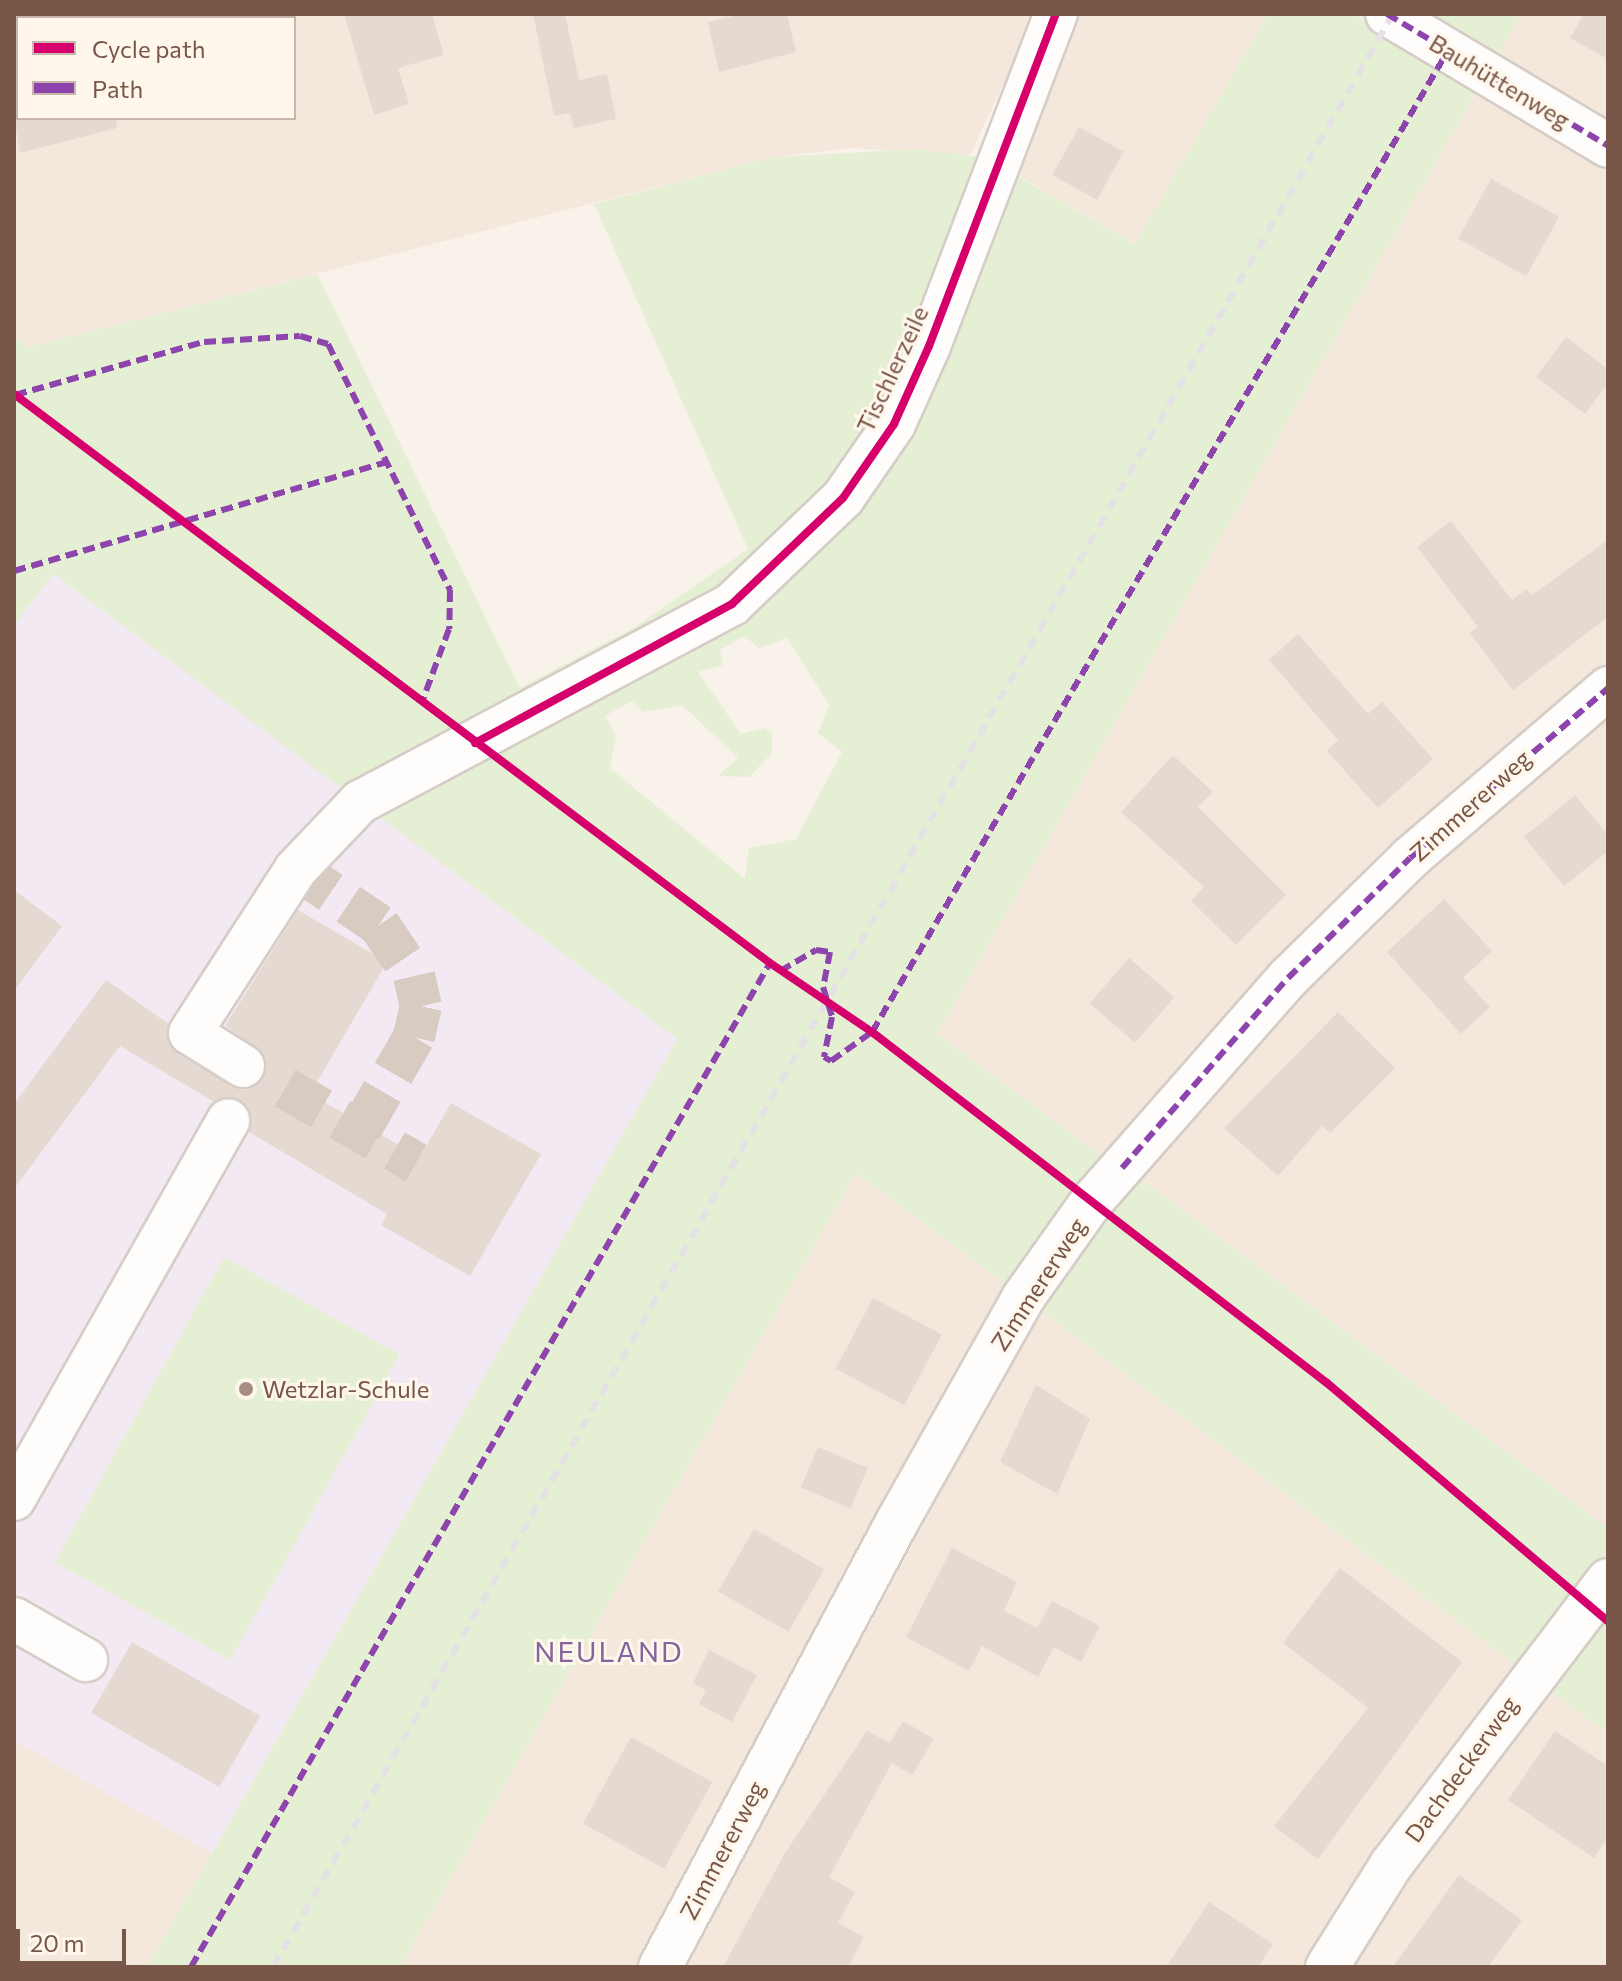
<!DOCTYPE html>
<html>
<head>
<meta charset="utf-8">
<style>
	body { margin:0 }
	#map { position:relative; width:1622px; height:1981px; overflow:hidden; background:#f8f2eb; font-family:Commissioner,sans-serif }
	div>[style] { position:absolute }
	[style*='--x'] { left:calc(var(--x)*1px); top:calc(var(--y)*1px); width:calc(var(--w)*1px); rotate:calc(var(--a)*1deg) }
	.residential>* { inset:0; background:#f4e7db }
	.education>* { inset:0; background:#f3e9f3 }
	.green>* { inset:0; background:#e5efd4; transform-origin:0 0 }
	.building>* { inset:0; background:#e5dad2; transform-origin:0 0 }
	.minor-tunnel>* { height:42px; margin-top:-21px; transform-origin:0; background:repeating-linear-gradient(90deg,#d8cbc2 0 42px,transparent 0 63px) }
	.roads { filter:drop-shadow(2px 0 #d6cdc7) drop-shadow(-2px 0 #d6cdc7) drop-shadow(0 2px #d6cdc7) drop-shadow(0 -2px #d6cdc7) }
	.minor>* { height:42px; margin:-21px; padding:0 21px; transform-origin:21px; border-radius:21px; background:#fefdfc }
	.rail>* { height:6px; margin-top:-3px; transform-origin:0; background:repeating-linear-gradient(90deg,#e4e2e5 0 12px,transparent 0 20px) }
	.quiet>* { height:6px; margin-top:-3px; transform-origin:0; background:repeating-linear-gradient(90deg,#8e44ad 0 12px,transparent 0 18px) }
	.cycleway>* { height:8px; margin:-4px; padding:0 4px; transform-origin:4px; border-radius:4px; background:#d6006c }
	.dots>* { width:22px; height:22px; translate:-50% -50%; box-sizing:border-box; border:4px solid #fff6ec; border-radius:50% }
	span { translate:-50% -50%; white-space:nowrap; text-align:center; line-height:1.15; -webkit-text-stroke:6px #fff6ec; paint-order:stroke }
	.street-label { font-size:24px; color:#785648 }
	.poi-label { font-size:24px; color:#785648 }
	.left { translate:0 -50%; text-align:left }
	.quarter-label { font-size:28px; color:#85639c; letter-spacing:2px }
	.frame { position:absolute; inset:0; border:16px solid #785648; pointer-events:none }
	.legend { position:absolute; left:16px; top:16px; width:280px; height:104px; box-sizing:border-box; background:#fff6ec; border:2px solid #c9b6aa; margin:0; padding:10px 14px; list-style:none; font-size:24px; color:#785648 }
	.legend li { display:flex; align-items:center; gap:16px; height:40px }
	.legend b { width:40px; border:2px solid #c9b6aa }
	.scale { position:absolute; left:16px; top:1929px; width:110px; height:36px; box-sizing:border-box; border:4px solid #785648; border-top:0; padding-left:10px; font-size:24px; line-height:28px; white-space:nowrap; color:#785648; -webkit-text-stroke:6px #fff6ec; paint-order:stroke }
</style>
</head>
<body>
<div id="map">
	<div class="residential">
		<i style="clip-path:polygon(226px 14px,1036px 14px,970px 155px,850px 148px,774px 157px,28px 347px,14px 337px,14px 68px,18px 118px,294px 118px,294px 18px,210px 18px)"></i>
		<i style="clip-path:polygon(1079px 14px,1268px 14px,1136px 244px,1019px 176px)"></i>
		<i style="clip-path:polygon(1521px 14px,1608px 14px,1608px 125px,1495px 60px)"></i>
		<i style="clip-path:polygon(1478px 89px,1608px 164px,1608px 666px,1530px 729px,1107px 1160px,937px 1034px)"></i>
		<i style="clip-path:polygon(1608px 706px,1608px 1528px,1138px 1177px,1397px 892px)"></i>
		<i style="clip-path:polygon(856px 1173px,1012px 1289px,645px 1967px,400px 1967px)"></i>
		<i style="clip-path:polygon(1040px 1310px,1521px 1669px,1312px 1967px,683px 1967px)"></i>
		<i style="clip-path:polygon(1538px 1682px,1608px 1734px,1608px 1967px,1338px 1967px)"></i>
		<i style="clip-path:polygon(14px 1740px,212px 1853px,147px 1967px,14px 1967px)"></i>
	</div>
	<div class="education">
		<i style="clip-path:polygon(54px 574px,679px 1037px,212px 1853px,14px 1740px,14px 625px)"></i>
	</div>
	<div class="green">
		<i style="clip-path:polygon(evenodd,1268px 14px,1354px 14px,1478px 89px,937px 1034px,1107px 1160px,1012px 1289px,856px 1173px,400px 1967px,147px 1967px,677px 1039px,54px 574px,14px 625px,14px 337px,28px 347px,317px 274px,520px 688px,635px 627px,748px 549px,594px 204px,774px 157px,917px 149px,986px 158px,1135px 244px,1268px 14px,744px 636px,759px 648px,787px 638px,829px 705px,818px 733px,842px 752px,796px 839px,749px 848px,745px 879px,610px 768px,616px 736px,605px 716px,632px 701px,643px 712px,682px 705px,738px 758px,718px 776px,749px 777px,772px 753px,772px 734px,765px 728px,741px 734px,698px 672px,723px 665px,720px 650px,744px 636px)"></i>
		<i style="clip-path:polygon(1410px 14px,1521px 14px,1495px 60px)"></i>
		<i style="clip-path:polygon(1138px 1177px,1608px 1528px,1608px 1561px,1521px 1669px,1040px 1310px)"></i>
		<i style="left:224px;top:1257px;width:201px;height:349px;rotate:29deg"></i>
		<i style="clip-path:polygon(1608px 1597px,1608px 1734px,1538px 1682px)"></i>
	</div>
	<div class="building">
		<i style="clip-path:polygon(344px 14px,432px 14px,444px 55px,398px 68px,409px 104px,374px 115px)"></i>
		<i style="clip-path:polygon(533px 14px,565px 14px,579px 80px,607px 74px,616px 119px,574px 128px,570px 113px,554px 116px)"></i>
		<i style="clip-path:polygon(742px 14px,787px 14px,796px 52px,719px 72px,708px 22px)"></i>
		<i style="clip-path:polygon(1584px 14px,1608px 14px,1608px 59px,1570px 38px)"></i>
		<i style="clip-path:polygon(14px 118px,116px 118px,117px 128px,20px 153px)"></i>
		<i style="left:1079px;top:127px;width:51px;height:55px;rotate:29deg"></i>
		<i style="left:1491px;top:179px;width:78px;height:68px;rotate:29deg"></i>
		<i style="clip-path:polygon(1566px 337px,1608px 369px,1608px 383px,1585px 414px,1536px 377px)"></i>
		<i style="clip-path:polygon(1451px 521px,1512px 600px,1527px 589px,1532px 595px,1608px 540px,1608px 617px,1513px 690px,1470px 633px,1478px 627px,1417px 547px)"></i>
		<i style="clip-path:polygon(1298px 634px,1368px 714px,1382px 702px,1433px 759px,1378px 808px,1327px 751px,1338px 740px,1269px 660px)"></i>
		<i style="clip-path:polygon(1173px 755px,1213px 792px,1198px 807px,1286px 895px,1236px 945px,1191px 901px,1204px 887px,1121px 812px)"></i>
		<i style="clip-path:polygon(1575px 795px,1608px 835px,1608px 851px,1564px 886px,1524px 837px)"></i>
		<i style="clip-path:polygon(14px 890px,62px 926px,14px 991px)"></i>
		<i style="clip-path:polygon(1444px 899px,1492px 951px,1463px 978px,1490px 1007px,1461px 1034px,1387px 952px)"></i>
		<i style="clip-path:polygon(298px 910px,387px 962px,310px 1094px,420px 1157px,451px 1103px,541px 1154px,470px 1276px,381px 1225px,387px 1214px,249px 1132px,252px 1119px,240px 1100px,214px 1102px,120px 1046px,14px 1189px,14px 1104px,106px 980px,169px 1024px,168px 1043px,177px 1053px,241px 1090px,263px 1079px,264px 1054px,225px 1026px)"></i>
		<i style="left:1129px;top:958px;width:60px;height:60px;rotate:41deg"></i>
		<i style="clip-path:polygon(1338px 1012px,1395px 1068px,1330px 1133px,1322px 1126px,1278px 1176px,1224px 1128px)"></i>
		<i style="left:873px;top:1298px;width:78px;height:80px;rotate:28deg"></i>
		<i style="clip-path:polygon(1036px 1385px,1090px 1419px,1057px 1494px,1000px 1462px)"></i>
		<i style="left:818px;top:1447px;width:54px;height:44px;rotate:23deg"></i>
		<i style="left:754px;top:1529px;width:81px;height:72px;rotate:30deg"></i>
		<i style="clip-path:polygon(952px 1548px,1017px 1582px,1004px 1611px,1037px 1628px,1052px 1601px,1100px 1626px,1081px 1662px,1054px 1647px,1038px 1677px,982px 1646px,969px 1671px,906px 1637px)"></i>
		<i style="clip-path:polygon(1340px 1568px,1462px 1662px,1318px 1859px,1274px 1826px,1368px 1708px,1283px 1643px)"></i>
		<i style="left:132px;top:1642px;width:148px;height:82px;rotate:30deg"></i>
		<i style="clip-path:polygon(709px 1650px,757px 1675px,732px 1722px,699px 1704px,706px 1690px,693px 1683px)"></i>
		<i style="clip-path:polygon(903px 1721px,934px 1739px,912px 1775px,892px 1763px,829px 1877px,855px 1892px,838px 1923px,864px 1937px,848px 1967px,723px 1967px,785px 1853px,867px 1731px,890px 1743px)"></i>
		<i style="clip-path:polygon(1555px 1731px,1608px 1766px,1608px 1837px,1594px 1858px,1508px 1800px)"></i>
		<i style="left:631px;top:1737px;width:93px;height:99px;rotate:29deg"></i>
		<i style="clip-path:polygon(1459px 1875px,1522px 1920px,1488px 1967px,1393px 1967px)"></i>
		<i style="clip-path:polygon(1209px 1902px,1273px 1944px,1258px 1967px,1166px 1967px)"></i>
	</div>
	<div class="minor-tunnel">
		<i style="--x:296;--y:869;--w:100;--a:34"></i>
		<i style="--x:379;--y:925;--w:62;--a:55.5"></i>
		<i style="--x:414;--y:976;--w:31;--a:77"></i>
		<i style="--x:421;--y:1006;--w:32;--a:103"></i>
		<i style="--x:414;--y:1037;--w:110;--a:120.1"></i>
		<i style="--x:285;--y:1088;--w:151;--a:29.8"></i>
	</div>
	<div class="roads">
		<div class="minor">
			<i style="--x:1387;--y:14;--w:257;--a:30.8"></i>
			<i style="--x:136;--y:18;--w:16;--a:-14"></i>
			<i style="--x:14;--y:49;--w:4;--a:-14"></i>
			<i style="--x:243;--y:1066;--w:62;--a:-148.1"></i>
			<i style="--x:190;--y:1033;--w:195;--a:-57.1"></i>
			<i style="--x:296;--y:869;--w:93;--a:-46.3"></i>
			<i style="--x:360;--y:802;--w:421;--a:-28"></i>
			<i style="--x:732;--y:604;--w:153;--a:-43.7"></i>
			<i style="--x:843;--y:498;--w:90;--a:-55.4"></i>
			<i style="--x:894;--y:424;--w:85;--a:-65.8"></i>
			<i style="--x:929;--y:346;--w:355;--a:-69.1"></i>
			<i style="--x:14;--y:1499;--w:435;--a:-60.5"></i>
			<i style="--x:14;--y:1619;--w:83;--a:29.7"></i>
			<i style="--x:660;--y:1967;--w:504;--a:-61.96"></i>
			<i style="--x:897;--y:1522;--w:257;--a:-60.6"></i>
			<i style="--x:1023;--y:1298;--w:119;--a:-54.6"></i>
			<i style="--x:1092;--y:1201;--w:297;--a:-48.7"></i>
			<i style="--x:1288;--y:978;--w:171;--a:-44.5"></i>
			<i style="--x:1410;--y:858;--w:261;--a:-40.6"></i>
			<i style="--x:1327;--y:1967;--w:120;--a:-57.9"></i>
			<i style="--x:1391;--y:1865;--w:358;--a:-52.7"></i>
		</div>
	</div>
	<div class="rail">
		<i style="--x:273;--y:1967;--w:2251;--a:-60.17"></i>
	</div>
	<div class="quiet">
		<i style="--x:1387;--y:14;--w:257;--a:30.8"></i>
		<i style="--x:136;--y:18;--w:16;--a:-14"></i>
		<i style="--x:14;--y:49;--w:4;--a:-14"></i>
		<i style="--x:15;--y:395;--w:196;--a:-15.7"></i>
		<i style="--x:204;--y:342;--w:96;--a:-3.6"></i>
		<i style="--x:300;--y:336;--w:29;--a:16"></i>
		<i style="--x:328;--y:344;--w:275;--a:63.6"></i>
		<i style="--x:450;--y:590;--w:39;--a:91"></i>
		<i style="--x:449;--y:629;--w:78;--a:110.3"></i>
		<i style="--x:14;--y:571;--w:389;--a:-16.3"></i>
		<i style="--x:780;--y:971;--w:42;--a:-30.3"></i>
		<i style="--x:816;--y:950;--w:14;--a:8"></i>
		<i style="--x:830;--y:952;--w:36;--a:101"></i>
		<i style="--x:823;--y:987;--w:31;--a:73"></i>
		<i style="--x:832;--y:1017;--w:41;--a:101.3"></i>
		<i style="--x:824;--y:1057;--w:8;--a:30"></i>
		<i style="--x:831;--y:1061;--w:50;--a:-35.3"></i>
		<i style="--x:872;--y:1032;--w:1140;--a:-59.59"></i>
		<i style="--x:1122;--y:1168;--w:252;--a:-48.9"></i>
		<i style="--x:1288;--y:978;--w:171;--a:-44.5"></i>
		<i style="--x:1410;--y:858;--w:261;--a:-40.6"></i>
		<i style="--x:191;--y:1967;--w:1159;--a:-60.03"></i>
	</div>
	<div class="cycleway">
		<i style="--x:14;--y:394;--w:946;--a:36.97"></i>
		<i style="--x:770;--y:963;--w:123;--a:34.1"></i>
		<i style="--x:872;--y:1032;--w:575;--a:37.65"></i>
		<i style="--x:1327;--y:1383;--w:368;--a:40.3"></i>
		<i style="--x:475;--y:743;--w:292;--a:-28.4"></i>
		<i style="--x:732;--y:604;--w:153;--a:-43.7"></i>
		<i style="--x:843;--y:498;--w:90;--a:-55.4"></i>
		<i style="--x:894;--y:424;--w:85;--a:-65.8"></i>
		<i style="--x:929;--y:346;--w:355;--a:-69.1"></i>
	</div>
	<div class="dots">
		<i style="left:246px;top:1389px;background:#a58d81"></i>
	</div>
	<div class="street-label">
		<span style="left:1500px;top:81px;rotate:31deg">Bauhüttenweg</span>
		<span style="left:892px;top:369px;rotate:-65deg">Tischlerzeile</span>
		<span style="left:1470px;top:805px;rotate:-42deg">Zimmererweg</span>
		<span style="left:1038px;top:1284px;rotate:-57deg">Zimmererweg</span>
		<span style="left:1461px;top:1769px;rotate:-54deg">Dachdeckerweg</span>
		<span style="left:722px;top:1850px;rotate:-62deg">Zimmererweg</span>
	</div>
	<div class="poi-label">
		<span class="left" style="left:262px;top:1389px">Wetzlar-Schule</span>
	</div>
	<div class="quarter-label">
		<span style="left:609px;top:1651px">NEULAND</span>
	</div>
	<div class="frame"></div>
	<ul class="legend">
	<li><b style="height:10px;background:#d6006c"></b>Cycle path</li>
	<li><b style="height:10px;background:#8e44ad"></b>Path</li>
	</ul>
	<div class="scale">20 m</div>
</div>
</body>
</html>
